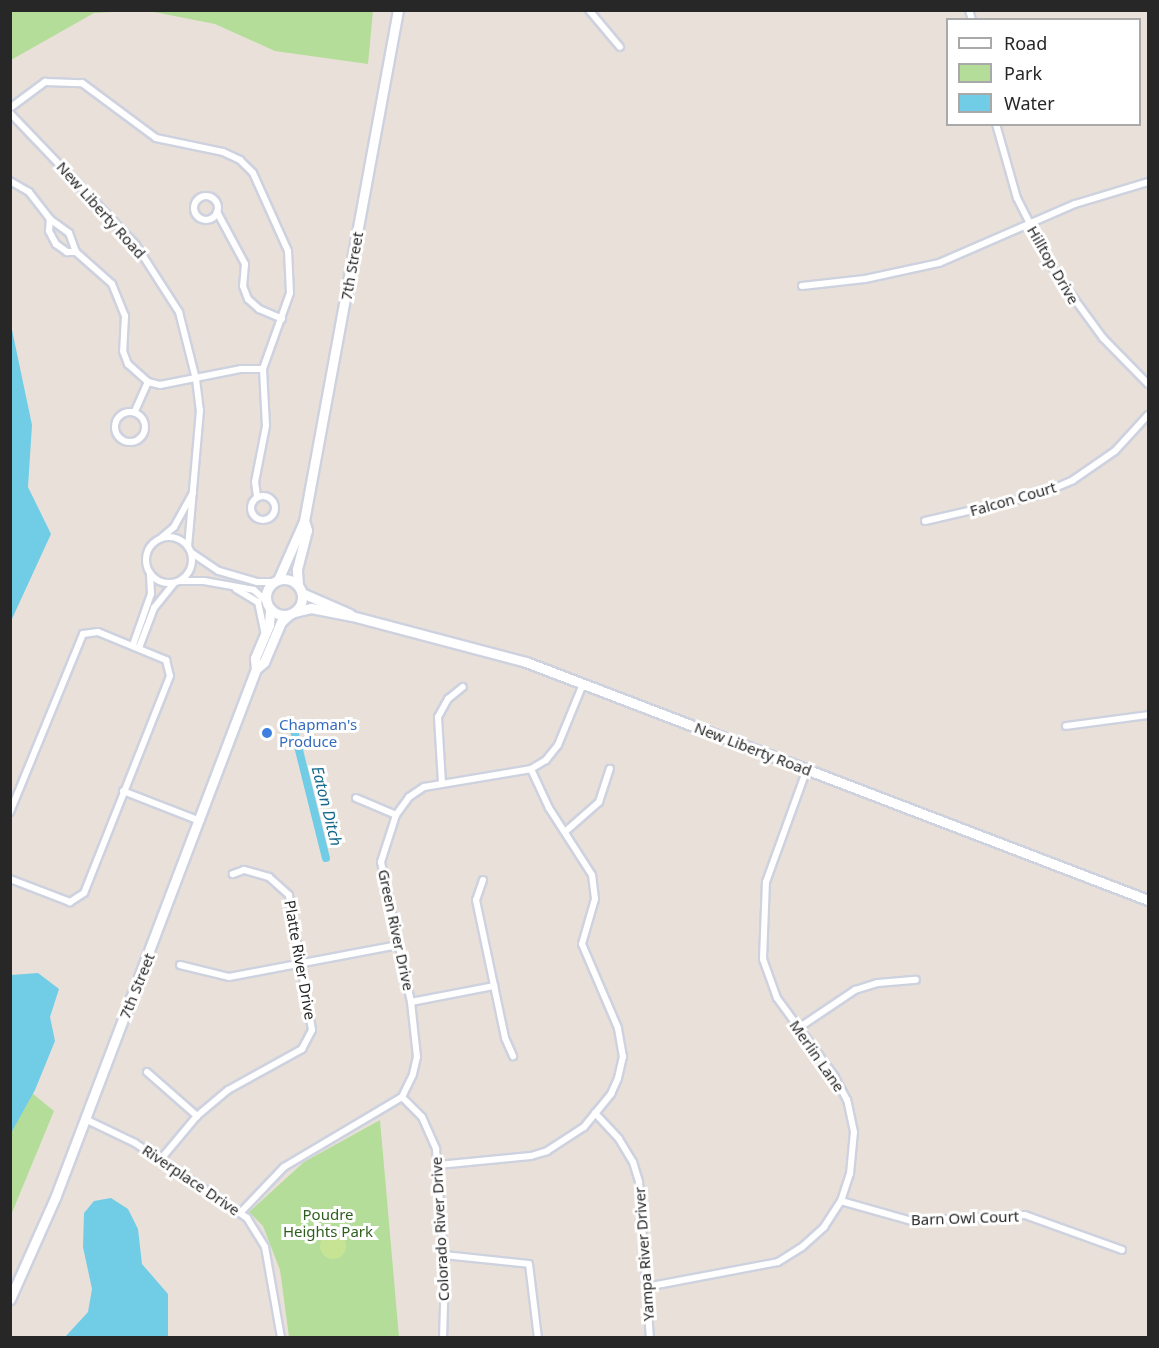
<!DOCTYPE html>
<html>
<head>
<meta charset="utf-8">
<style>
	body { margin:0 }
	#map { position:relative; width:1159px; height:1348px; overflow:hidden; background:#e9e1d9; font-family:"Noto Sans",sans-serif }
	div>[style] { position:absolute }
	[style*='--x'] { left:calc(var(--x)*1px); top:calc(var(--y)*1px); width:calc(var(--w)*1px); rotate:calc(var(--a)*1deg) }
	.green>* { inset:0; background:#b3dd98 }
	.pitch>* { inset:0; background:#c6e494 }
	.round { border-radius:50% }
	.water>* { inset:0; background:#71cce6 }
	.canal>* { height:8px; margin:-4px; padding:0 4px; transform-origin:4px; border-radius:4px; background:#71cce6 }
	.roads { filter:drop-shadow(2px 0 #ced2df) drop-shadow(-2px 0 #ced2df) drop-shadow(0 2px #ced2df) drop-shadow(0 -2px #ced2df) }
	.street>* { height:6px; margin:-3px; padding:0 3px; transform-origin:3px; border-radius:3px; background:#fff }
	.street>.ring { margin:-3px; padding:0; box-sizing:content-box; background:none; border:6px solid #fff; border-radius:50% }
	.secondary>* { height:9px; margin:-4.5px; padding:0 4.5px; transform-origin:4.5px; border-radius:4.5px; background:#fff }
	.secondary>.ring { margin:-4.5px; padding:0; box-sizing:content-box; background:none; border:9px solid #fff; border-radius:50% }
	.dots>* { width:16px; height:16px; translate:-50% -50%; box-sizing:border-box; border:3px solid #fff; border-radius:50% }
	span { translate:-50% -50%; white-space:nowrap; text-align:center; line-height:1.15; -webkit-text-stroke:6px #fff; paint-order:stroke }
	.street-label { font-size:15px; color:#272727 }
	.shop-label { font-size:15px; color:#366cbe }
	.left { translate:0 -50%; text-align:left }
	.park-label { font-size:15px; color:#2d5e1d }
	.water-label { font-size:16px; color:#15698d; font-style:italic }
	.frame { position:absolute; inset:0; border:12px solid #272727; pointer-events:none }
	.legend { position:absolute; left:946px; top:18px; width:195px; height:108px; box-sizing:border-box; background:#fff; border:2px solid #a9a9a9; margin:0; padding:8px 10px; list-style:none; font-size:18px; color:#272727 }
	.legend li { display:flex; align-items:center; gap:12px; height:30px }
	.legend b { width:30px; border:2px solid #a9a9a9 }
</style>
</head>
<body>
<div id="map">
	<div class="green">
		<i style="clip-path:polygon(11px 10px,132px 10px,132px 11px,94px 13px,11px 60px)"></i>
		<i style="clip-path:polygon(149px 11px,373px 11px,368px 64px,275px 51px,215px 24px)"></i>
		<i style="clip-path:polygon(11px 1076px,54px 1111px,11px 1215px)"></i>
		<i style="clip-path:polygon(380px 1120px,399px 1337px,289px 1337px,280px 1270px,263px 1226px,249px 1212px,304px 1162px)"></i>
	</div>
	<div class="pitch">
		<i class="round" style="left:320px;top:1233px;width:26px;height:26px"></i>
	</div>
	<div class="water">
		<i style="clip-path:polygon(11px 325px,32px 425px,28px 487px,51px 534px,11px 621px)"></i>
		<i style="clip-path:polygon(38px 973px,59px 989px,50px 1017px,55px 1041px,35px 1090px,11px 1133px,11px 975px)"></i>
		<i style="clip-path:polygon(111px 1198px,128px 1209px,138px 1229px,142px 1264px,168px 1294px,168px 1337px,65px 1337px,88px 1312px,92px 1289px,83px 1247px,84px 1213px,94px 1201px)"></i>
	</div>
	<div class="canal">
		<i style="--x:293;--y:726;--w:136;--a:76"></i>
	</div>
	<div class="roads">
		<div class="street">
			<i style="--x:589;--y:10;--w:48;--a:50"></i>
			<i style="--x:969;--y:10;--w:10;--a:73"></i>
			<i style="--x:10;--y:108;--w:44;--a:-36.6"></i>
			<i style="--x:45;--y:82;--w:37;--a:2"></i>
			<i style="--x:82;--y:83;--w:92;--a:36.6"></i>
			<i style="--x:156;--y:138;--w:68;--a:11.8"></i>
			<i style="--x:223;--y:152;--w:19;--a:25"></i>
			<i style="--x:240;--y:160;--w:18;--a:45"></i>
			<i style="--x:253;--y:173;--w:85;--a:65.8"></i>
			<i style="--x:288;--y:251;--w:42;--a:87.3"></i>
			<i style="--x:290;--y:293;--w:81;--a:109.6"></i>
			<i style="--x:263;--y:369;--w:57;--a:87"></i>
			<i style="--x:266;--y:426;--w:57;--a:101.1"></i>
			<i style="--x:255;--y:482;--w:15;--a:82"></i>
			<i style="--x:10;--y:113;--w:182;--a:46.3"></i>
			<i style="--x:136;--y:245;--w:80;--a:57.3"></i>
			<i style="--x:179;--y:312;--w:69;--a:75.8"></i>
			<i style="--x:196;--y:379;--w:31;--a:83"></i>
			<i style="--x:200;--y:410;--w:137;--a:95"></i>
			<i style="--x:996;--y:124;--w:77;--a:74.2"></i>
			<i style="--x:1017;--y:198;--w:82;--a:63.1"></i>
			<i style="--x:1054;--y:271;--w:83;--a:53.8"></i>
			<i style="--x:1103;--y:338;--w:64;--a:45.6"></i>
			<i style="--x:10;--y:181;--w:22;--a:30"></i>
			<i style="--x:29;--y:192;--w:34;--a:52"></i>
			<i class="ring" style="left:194px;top:196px;width:18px;height:18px"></i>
			<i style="--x:217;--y:212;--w:59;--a:61.7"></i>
			<i style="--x:245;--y:264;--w:22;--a:95"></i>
			<i style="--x:243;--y:286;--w:14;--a:69"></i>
			<i style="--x:248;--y:299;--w:15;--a:42"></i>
			<i style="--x:259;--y:309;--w:25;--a:23"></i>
			<i style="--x:76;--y:252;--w:20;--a:-110"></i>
			<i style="--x:69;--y:233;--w:24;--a:-144"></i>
			<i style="--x:50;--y:219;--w:12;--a:95"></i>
			<i style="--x:49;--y:231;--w:15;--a:62"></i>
			<i style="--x:56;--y:244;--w:14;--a:36"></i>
			<i style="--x:67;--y:252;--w:9;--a:0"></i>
			<i style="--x:76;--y:252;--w:48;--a:41.6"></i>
			<i style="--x:112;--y:284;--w:35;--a:68"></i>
			<i style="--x:125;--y:316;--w:35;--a:93"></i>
			<i style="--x:123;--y:351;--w:14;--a:69"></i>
			<i style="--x:128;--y:364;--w:27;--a:42"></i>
			<i style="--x:148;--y:382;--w:12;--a:14"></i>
			<i style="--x:160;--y:385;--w:83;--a:-11.2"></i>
			<i style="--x:241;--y:369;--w:22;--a:0"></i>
			<i style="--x:802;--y:286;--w:63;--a:-6.3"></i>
			<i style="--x:865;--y:279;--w:76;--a:-12.2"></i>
			<i style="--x:939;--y:263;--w:148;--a:-23.5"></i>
			<i style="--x:1075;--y:204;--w:76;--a:-16.8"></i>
			<i style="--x:135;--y:411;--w:32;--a:-66"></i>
			<i class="ring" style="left:115px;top:412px;width:24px;height:24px"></i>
			<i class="ring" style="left:251px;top:496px;width:18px;height:18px"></i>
			<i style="--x:925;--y:521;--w:116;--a:-13"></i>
			<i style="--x:1038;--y:495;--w:38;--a:-23"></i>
			<i style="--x:1073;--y:480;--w:51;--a:-34.6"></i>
			<i style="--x:1115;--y:451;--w:49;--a:-47.5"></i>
			<i class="ring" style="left:146px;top:537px;width:40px;height:40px"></i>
			<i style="--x:161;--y:538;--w:17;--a:-40"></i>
			<i style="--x:174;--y:527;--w:39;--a:-61"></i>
			<i style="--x:192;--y:553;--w:32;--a:34"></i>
			<i style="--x:219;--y:571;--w:40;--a:16"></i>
			<i style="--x:257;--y:582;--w:17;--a:0"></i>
			<i style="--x:181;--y:581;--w:23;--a:0"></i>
			<i style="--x:204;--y:581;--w:40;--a:10"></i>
			<i style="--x:243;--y:588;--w:11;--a:10"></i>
			<i style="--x:254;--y:590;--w:16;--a:43"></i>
			<i style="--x:236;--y:589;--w:26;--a:31"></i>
			<i style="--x:258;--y:602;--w:30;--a:78"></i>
			<i style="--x:133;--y:645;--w:54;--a:-70.6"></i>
			<i style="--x:151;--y:594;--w:21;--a:-93"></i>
			<i style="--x:139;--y:648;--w:43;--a:-69.4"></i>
			<i style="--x:154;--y:608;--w:32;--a:-51"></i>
			<i style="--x:1066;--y:726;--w:83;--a:-7.6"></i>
			<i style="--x:442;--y:783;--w:66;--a:-93.5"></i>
			<i style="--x:438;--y:717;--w:21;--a:-61"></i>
			<i style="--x:448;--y:699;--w:19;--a:-39"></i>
			<i style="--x:123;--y:791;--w:83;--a:21.3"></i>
			<i style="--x:356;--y:798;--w:43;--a:23"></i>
			<i style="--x:10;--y:812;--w:192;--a:-67.7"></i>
			<i style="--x:83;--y:634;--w:15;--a:-8"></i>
			<i style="--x:98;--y:632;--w:74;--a:22.4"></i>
			<i style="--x:166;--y:660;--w:16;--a:76"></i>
			<i style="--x:170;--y:676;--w:233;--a:111.6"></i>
			<i style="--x:84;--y:893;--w:17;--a:147"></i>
			<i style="--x:70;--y:902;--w:64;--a:-159"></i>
			<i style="--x:566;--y:831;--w:44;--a:-41.3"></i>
			<i style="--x:599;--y:802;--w:35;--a:-72"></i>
			<i style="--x:483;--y:880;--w:21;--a:109"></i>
			<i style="--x:476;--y:900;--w:141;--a:78.1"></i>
			<i style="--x:505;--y:1038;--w:20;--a:66"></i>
			<i style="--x:180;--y:965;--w:50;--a:13.8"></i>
			<i style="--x:229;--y:977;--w:172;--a:-10.7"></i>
			<i style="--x:411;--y:1002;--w:85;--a:-10.9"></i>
			<i style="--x:797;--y:1029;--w:70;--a:-33.9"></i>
			<i style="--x:855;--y:990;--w:24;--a:-17"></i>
			<i style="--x:878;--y:983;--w:38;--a:-5"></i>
			<i style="--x:147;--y:1072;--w:67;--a:41.3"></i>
			<i style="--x:402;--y:1097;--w:28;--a:45"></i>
			<i style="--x:422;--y:1117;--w:35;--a:66"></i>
			<i style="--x:436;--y:1149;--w:123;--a:85.8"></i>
			<i style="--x:445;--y:1272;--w:66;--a:91.7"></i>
			<i style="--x:595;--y:1113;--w:35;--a:47"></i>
			<i style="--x:619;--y:1139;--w:27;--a:59"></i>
			<i style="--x:633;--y:1162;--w:21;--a:73"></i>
			<i style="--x:639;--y:1182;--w:156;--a:86"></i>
			<i style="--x:85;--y:1119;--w:55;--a:25.6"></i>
			<i style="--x:135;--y:1143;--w:135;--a:33.8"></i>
			<i style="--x:247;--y:1218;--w:34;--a:58"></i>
			<i style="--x:265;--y:1247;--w:92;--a:80"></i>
			<i style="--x:161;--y:1159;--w:56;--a:-50.1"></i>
			<i style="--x:197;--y:1116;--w:40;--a:-40"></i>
			<i style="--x:228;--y:1090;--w:85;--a:-29"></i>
			<i style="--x:302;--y:1049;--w:21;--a:-62"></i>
			<i style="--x:312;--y:1030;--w:137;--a:-99.7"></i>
			<i style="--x:289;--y:895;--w:27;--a:-138"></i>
			<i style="--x:269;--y:877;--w:26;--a:-164"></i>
			<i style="--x:244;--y:870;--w:12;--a:160"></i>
			<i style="--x:438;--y:1165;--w:93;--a:-5.5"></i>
			<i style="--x:531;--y:1156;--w:17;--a:-17"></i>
			<i style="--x:547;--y:1151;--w:44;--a:-33"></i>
			<i style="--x:584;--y:1127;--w:43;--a:-50.7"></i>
			<i style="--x:611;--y:1094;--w:17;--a:-66"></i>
			<i style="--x:618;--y:1078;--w:22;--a:-77"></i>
			<i style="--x:623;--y:1057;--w:29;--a:-100"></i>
			<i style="--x:618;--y:1028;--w:91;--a:-113.2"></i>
			<i style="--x:582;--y:944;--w:47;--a:-73.9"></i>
			<i style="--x:595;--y:899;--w:24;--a:-97"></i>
			<i style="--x:592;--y:875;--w:80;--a:-122.7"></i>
			<i style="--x:549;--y:808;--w:43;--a:-114.8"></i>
			<i style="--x:841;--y:1201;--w:74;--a:15.7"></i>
			<i style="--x:912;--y:1221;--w:113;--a:-3"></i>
			<i style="--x:1025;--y:1215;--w:103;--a:19.8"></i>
			<i style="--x:241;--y:1212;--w:62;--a:-46.3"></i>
			<i style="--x:284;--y:1167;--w:137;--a:-30.7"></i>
			<i style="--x:402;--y:1097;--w:25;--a:-64"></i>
			<i style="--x:413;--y:1074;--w:17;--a:-77"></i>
			<i style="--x:417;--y:1057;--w:55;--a:-96.2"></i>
			<i style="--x:411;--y:1002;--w:143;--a:-102.1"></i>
			<i style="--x:381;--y:862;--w:49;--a:-72.3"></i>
			<i style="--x:396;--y:815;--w:22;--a:-54"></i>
			<i style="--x:409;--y:797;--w:18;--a:-34"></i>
			<i style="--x:424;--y:787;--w:109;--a:-9.5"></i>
			<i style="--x:531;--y:769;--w:17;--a:-31"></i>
			<i style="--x:546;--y:760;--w:19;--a:-51"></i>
			<i style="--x:558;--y:745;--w:66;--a:-67.7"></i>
			<i style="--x:444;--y:1255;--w:85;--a:6"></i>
			<i style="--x:529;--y:1264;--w:75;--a:83.1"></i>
			<i style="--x:646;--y:1287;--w:134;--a:-10.7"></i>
			<i style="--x:778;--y:1262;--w:28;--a:-32"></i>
			<i style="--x:802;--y:1247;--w:30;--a:-42"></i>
			<i style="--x:824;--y:1227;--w:31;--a:-57"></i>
			<i style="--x:841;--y:1201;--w:28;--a:-72"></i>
			<i style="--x:850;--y:1174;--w:42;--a:-84.6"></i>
			<i style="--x:854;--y:1132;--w:33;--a:-102"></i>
			<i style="--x:847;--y:1100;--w:26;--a:-118"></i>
			<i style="--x:835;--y:1077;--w:98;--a:-126.3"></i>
			<i style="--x:777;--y:998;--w:41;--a:-109.7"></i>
			<i style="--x:763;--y:959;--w:77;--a:-87.8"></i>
			<i style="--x:766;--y:882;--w:120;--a:-70.1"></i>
		</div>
		<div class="secondary">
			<i class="ring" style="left:266px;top:579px;width:27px;height:27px"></i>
			<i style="--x:278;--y:580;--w:64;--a:-66.2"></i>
			<i style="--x:304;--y:521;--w:520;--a:-79.58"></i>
			<i style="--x:298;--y:585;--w:16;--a:-94"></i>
			<i style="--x:297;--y:569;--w:40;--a:-75.6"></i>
			<i style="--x:307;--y:530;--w:9;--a:-108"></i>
			<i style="--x:302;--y:593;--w:52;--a:23.6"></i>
			<i style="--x:294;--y:612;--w:17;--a:-13"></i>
			<i style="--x:311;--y:608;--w:42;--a:11"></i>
			<i style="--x:352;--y:616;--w:180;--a:14.8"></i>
			<i style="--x:526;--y:662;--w:666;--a:20.94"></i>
			<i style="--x:256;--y:669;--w:11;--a:-95"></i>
			<i style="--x:255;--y:658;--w:36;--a:-67"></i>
			<i style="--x:269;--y:625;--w:16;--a:-86"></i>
			<i style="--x:10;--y:1299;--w:111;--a:-66"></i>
			<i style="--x:55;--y:1198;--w:566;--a:-69.2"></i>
			<i style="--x:256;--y:669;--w:11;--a:-41"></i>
			<i style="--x:264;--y:662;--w:43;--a:-67"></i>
			<i style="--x:281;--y:622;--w:12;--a:-42"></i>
		</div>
	</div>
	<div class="dots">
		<i style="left:267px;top:733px;background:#3f7fe0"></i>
	</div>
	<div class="street-label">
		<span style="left:101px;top:210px;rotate:48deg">New Liberty Road</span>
		<span style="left:1053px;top:265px;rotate:60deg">Hilltop Drive</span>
		<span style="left:352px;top:266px;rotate:-80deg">7th Street</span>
		<span style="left:1013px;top:499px;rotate:-16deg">Falcon Court</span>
		<span style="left:753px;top:749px;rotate:21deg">New Liberty Road</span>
		<span style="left:396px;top:930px;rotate:78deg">Green River Drive</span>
		<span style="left:300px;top:960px;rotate:80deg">Platte River Drive</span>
		<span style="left:137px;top:986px;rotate:-68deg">7th Street</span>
		<span style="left:817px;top:1056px;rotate:55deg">Merlin Lane</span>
		<span style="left:191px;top:1180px;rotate:34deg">Riverplace Drive</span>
		<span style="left:965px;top:1218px;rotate:-2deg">Barn Owl Court</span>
		<span style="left:440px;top:1229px;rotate:-93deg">Colorado River Drive</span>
		<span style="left:644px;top:1254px;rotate:-94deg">Yampa River Driver</span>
	</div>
	<div class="shop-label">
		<span class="left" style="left:279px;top:733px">Chapman's<br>Produce</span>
	</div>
	<div class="park-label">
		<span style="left:328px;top:1223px">Poudre<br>Heights Park</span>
	</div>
	<div class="water-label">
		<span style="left:327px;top:806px;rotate:76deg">Eaton Ditch</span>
	</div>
	<div class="frame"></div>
	<ul class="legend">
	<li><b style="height:8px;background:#fff"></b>Road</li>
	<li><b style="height:16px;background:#b3dd98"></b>Park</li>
	<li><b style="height:16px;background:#71cce6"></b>Water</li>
	</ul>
</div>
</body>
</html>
